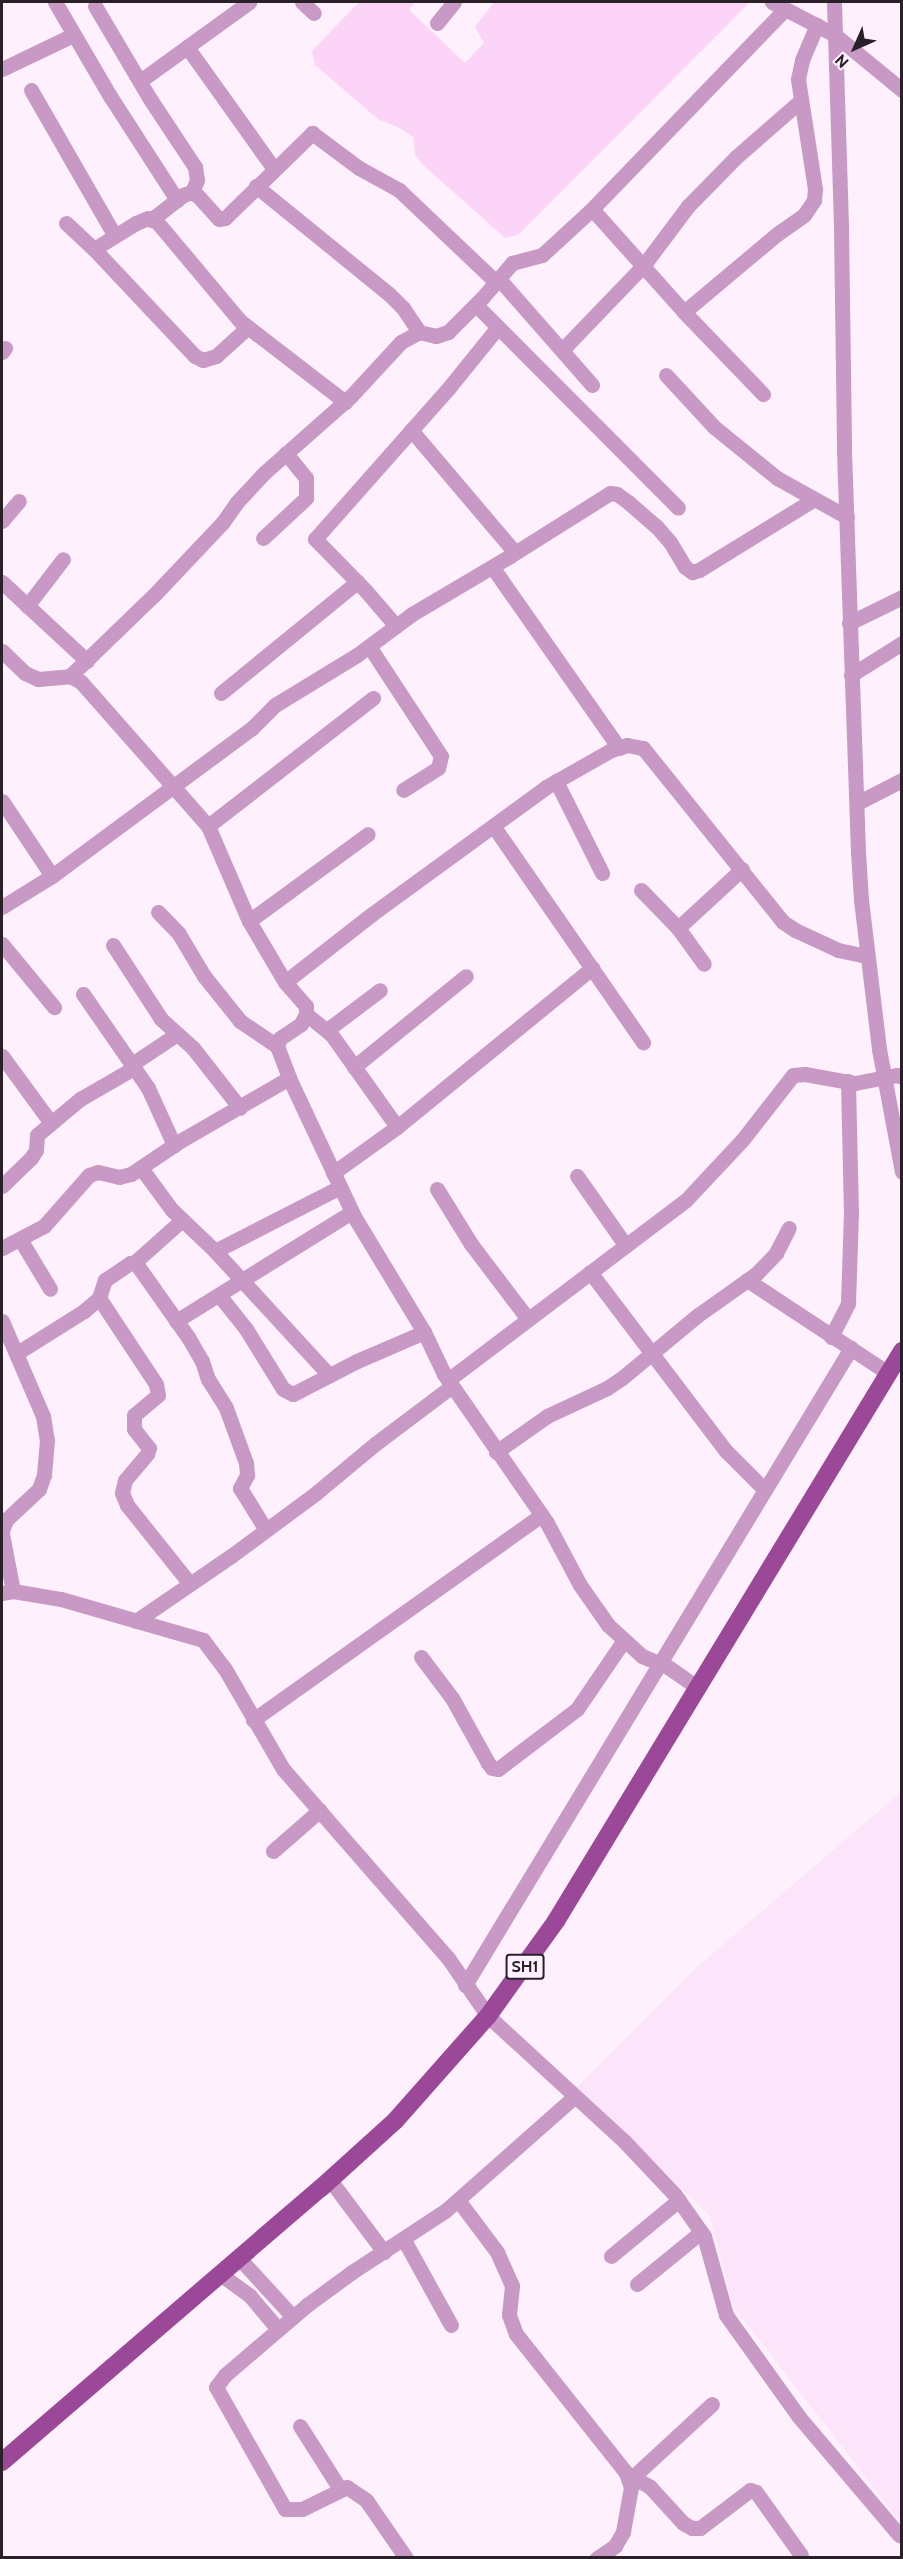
<!DOCTYPE html>
<style>
body{margin:0}
#map{position:relative;width:903px;height:2559px;overflow:hidden;background:#fef0fc;font-family:Cabin,sans-serif}
div>[style]{position:absolute}
[style*='--x']{left:calc(var(--x)*1px);top:calc(var(--y)*1px);width:calc(var(--w)*1px);rotate:calc(var(--a)*1deg)}
.built>*{inset:0;background:#fce5fa}
.green>*{inset:0;background:#fbd4f8}
.minor>*{height:15px;margin:-7.5px;padding:0 7.5px;transform-origin:7.5px;border-radius:7.5px;background:#c799c4}
.major>*{height:18px;margin:-9px;padding:0 9px;transform-origin:9px;border-radius:9px;background:#9b4898}
span{translate:-50% -50%;white-space:nowrap;text-align:center;line-height:1.15;-webkit-text-stroke:6px #fef0fc;paint-order:stroke}
.shield-label span{padding:2px 4px;background:#fef0fc;border:2px solid;border-radius:4px;-webkit-text-stroke-width:0}
.shield-label{font-size:16px;color:#292028;font-weight:700}
.frame{position:absolute;inset:0;border:3px solid #292028;pointer-events:none}
.north{position:absolute;left:825px;top:18px;width:60px;height:60px;-webkit-text-stroke:4px #fef0fc;paint-order:stroke;rotate:225deg;font-size:16px;font-weight:700;line-height:24px;text-align:center;color:#292028}
.north::after{content:'';display:block;margin:auto;width:21px;height:27px;background:#292028;clip-path:polygon(50% 0,100% 100%,50% 72%,0 100%)}
</style>
<div id="map">
<div class="built">
<div style="clip-path:polygon(901px 1792px,901px 2523px,733px 2306px,710px 2216px,577px 2087px,697px 1967px)"></div>
</div>
<div class="green">
<div style="clip-path:polygon(359px 2px,415px 2px,409px 10px,465px 63px,484px 43px,475px 27px,494px 2px,750px 2px,518px 235px,505px 238px,422px 164px,415px 154px,413px 137px,398px 127px,379px 120px,315px 65px,312px 51px)"></div>
</div>
<div class="minor">
<div style="--x:55;--y:2;--w:109;--a:59.7"></div>
<div style="--x:110;--y:96;--w:124;--a:57.2"></div>
<div style="--x:302;--y:2;--w:16;--a:43"></div>
<div style="--x:772;--y:2;--w:71;--a:27.6"></div>
<div style="--x:835;--y:35;--w:87;--a:39.4"></div>
<div style="--x:834;--y:2;--w:226;--a:88.2"></div>
<div style="--x:841;--y:228;--w:223;--a:89.2"></div>
<div style="--x:844;--y:451;--w:401;--a:88"></div>
<div style="--x:858;--y:852;--w:48;--a:86.4"></div>
<div style="--x:861;--y:900;--w:150;--a:83.1"></div>
<div style="--x:879;--y:1049;--w:125;--a:79.4"></div>
<div style="--x:95;--y:6;--w:108;--a:59.4"></div>
<div style="--x:150;--y:99;--w:82;--a:56.5"></div>
<div style="--x:195;--y:167;--w:13;--a:81"></div>
<div style="--x:197;--y:180;--w:13;--a:113"></div>
<div style="--x:437;--y:23;--w:27;--a:-51"></div>
<div style="--x:187;--y:47;--w:150;--a:54.5"></div>
<div style="--x:2;--y:69;--w:79;--a:-25.6"></div>
<div style="--x:140;--y:81;--w:135;--a:-35.9"></div>
<div style="--x:31;--y:90;--w:168;--a:60.1"></div>
<div style="--x:256;--y:186;--w:171;--a:39.1"></div>
<div style="--x:389;--y:294;--w:20;--a:45"></div>
<div style="--x:403;--y:308;--w:29;--a:56"></div>
<div style="--x:592;--y:209;--w:138;--a:48.2"></div>
<div style="--x:684;--y:312;--w:114;--a:46.1"></div>
<div style="--x:151;--y:220;--w:41;--a:-38"></div>
<div style="--x:183;--y:195;--w:9;--a:-18"></div>
<div style="--x:192;--y:192;--w:7;--a:34"></div>
<div style="--x:198;--y:196;--w:31;--a:48"></div>
<div style="--x:219;--y:219;--w:6;--a:-9"></div>
<div style="--x:225;--y:218;--w:122;--a:-44.3"></div>
<div style="--x:312;--y:133;--w:59;--a:36.7"></div>
<div style="--x:359;--y:168;--w:46;--a:28.8"></div>
<div style="--x:399;--y:190;--w:134;--a:43.5"></div>
<div style="--x:66;--y:223;--w:38;--a:43"></div>
<div style="--x:94;--y:249;--w:147;--a:46.7"></div>
<div style="--x:195;--y:356;--w:9;--a:27"></div>
<div style="--x:203;--y:360;--w:14;--a:-17"></div>
<div style="--x:216;--y:356;--w:43;--a:-42.2"></div>
<div style="--x:94;--y:249;--w:49;--a:-31.8"></div>
<div style="--x:136;--y:223;--w:13;--a:-23"></div>
<div style="--x:148;--y:218;--w:10;--a:24"></div>
<div style="--x:157;--y:222;--w:129;--a:50"></div>
<div style="--x:240;--y:321;--w:133;--a:37.6"></div>
<div style="--x:499;--y:279;--w:141;--a:48.7"></div>
<div style="--x:476;--y:305;--w:286;--a:45.1"></div>
<div style="--x:684;--y:312;--w:121;--a:-40"></div>
<div style="--x:777;--y:234;--w:33;--a:-35"></div>
<div style="--x:804;--y:215;--w:18;--a:-56"></div>
<div style="--x:814;--y:200;--w:11;--a:-85"></div>
<div style="--x:815;--y:189;--w:111;--a:-98.8"></div>
<div style="--x:798;--y:79;--w:19;--a:-78"></div>
<div style="--x:802;--y:60;--w:38;--a:-67"></div>
<div style="--x:563;--y:349;--w:115;--a:-46.1"></div>
<div style="--x:643;--y:266;--w:75;--a:-53.1"></div>
<div style="--x:688;--y:206;--w:67;--a:-45.6"></div>
<div style="--x:735;--y:158;--w:86;--a:-41.2"></div>
<div style="--x:2;--y:352;--w:5;--a:-53"></div>
<div style="--x:666;--y:375;--w:71;--a:47.3"></div>
<div style="--x:714;--y:427;--w:81;--a:39"></div>
<div style="--x:777;--y:478;--w:80;--a:29.1"></div>
<div style="--x:2;--y:521;--w:26;--a:-50"></div>
<div style="--x:263;--y:538;--w:59;--a:-42.9"></div>
<div style="--x:306;--y:498;--w:20;--a:-90"></div>
<div style="--x:306;--y:478;--w:32;--a:-129"></div>
<div style="--x:510;--y:556;--w:118;--a:-32.2"></div>
<div style="--x:610;--y:493;--w:7;--a:8"></div>
<div style="--x:617;--y:494;--w:14;--a:36"></div>
<div style="--x:628;--y:502;--w:37;--a:41"></div>
<div style="--x:656;--y:526;--w:21;--a:49"></div>
<div style="--x:670;--y:542;--w:29;--a:59"></div>
<div style="--x:685;--y:567;--w:9;--a:36"></div>
<div style="--x:692;--y:572;--w:7;--a:-16"></div>
<div style="--x:699;--y:570;--w:134;--a:-31.6"></div>
<div style="--x:493;--y:568;--w:220;--a:55"></div>
<div style="--x:2;--y:582;--w:116;--a:42.9"></div>
<div style="--x:27;--y:606;--w:59;--a:-52.5"></div>
<div style="--x:849;--y:623;--w:59;--a:-26.1"></div>
<div style="--x:396;--y:626;--w:46;--a:-130.6"></div>
<div style="--x:366;--y:591;--w:73;--a:-134.4"></div>
<div style="--x:315;--y:539;--w:199;--a:-48.5"></div>
<div style="--x:447;--y:390;--w:81;--a:-51"></div>
<div style="--x:369;--y:646;--w:131;--a:56.8"></div>
<div style="--x:441;--y:756;--w:12;--a:104"></div>
<div style="--x:438;--y:768;--w:41;--a:147.8"></div>
<div style="--x:2;--y:651;--w:32;--a:44"></div>
<div style="--x:25;--y:673;--w:14;--a:25"></div>
<div style="--x:38;--y:679;--w:32;--a:-5"></div>
<div style="--x:70;--y:676;--w:13;--a:29"></div>
<div style="--x:81;--y:682;--w:192;--a:48.6"></div>
<div style="--x:208;--y:826;--w:103;--a:66.7"></div>
<div style="--x:249;--y:921;--w:71;--a:59.5"></div>
<div style="--x:285;--y:982;--w:32;--a:49"></div>
<div style="--x:306;--y:1006;--w:8;--a:90"></div>
<div style="--x:306;--y:1014;--w:11;--a:117"></div>
<div style="--x:301;--y:1024;--w:25;--a:146"></div>
<div style="--x:280;--y:1038;--w:9;--a:111"></div>
<div style="--x:277;--y:1046;--w:34;--a:69"></div>
<div style="--x:289;--y:1078;--w:155;--a:64.8"></div>
<div style="--x:355;--y:1218;--w:133;--a:58.8"></div>
<div style="--x:424;--y:1332;--w:47;--a:64.5"></div>
<div style="--x:444;--y:1374;--w:181;--a:55.3"></div>
<div style="--x:547;--y:1523;--w:70;--a:62"></div>
<div style="--x:580;--y:1585;--w:49;--a:55"></div>
<div style="--x:608;--y:1625;--w:46;--a:42.4"></div>
<div style="--x:642;--y:1656;--w:28;--a:23"></div>
<div style="--x:668;--y:1667;--w:37;--a:35"></div>
<div style="--x:851;--y:675;--w:60;--a:-32.1"></div>
<div style="--x:70;--y:676;--w:117;--a:-44"></div>
<div style="--x:154;--y:595;--w:100;--a:-46.6"></div>
<div style="--x:223;--y:522;--w:24;--a:-55"></div>
<div style="--x:237;--y:502;--w:40;--a:-47"></div>
<div style="--x:264;--y:473;--w:116;--a:-41.5"></div>
<div style="--x:351;--y:396;--w:74;--a:-47.2"></div>
<div style="--x:401;--y:342;--w:21;--a:-29"></div>
<div style="--x:419;--y:332;--w:17;--a:13"></div>
<div style="--x:436;--y:336;--w:13;--a:-18"></div>
<div style="--x:448;--y:332;--w:49;--a:-45"></div>
<div style="--x:483;--y:297;--w:45;--a:-49.5"></div>
<div style="--x:512;--y:263;--w:31;--a:-15"></div>
<div style="--x:542;--y:255;--w:68;--a:-42.6"></div>
<div style="--x:592;--y:209;--w:278;--a:-46"></div>
<div style="--x:221;--y:693;--w:176;--a:-39.2"></div>
<div style="--x:556;--y:781;--w:103;--a:63.4"></div>
<div style="--x:2;--y:801;--w:90;--a:56.3"></div>
<div style="--x:857;--y:803;--w:51;--a:-27.1"></div>
<div style="--x:208;--y:826;--w:209;--a:-37.8"></div>
<div style="--x:494;--y:827;--w:262;--a:55.3"></div>
<div style="--x:641;--y:890;--w:53;--a:45.8"></div>
<div style="--x:678;--y:928;--w:44;--a:54.2"></div>
<div style="--x:2;--y:907;--w:59;--a:-31.8"></div>
<div style="--x:52;--y:876;--w:249;--a:-36.5"></div>
<div style="--x:252;--y:728;--w:33;--a:-45"></div>
<div style="--x:275;--y:705;--w:96;--a:-31.4"></div>
<div style="--x:357;--y:655;--w:69;--a:-36.7"></div>
<div style="--x:412;--y:614;--w:114;--a:-30.6"></div>
<div style="--x:510;--y:556;--w:7;--a:-74"></div>
<div style="--x:512;--y:549;--w:156;--a:-130.3"></div>
<div style="--x:158;--y:912;--w:30;--a:46"></div>
<div style="--x:179;--y:934;--w:49;--a:59.2"></div>
<div style="--x:204;--y:976;--w:58;--a:51.3"></div>
<div style="--x:240;--y:1021;--w:45;--a:34"></div>
<div style="--x:249;--y:921;--w:147;--a:-36.2"></div>
<div style="--x:678;--y:928;--w:87;--a:-42.7"></div>
<div style="--x:2;--y:944;--w:82;--a:50.5"></div>
<div style="--x:113;--y:945;--w:88;--a:57"></div>
<div style="--x:161;--y:1019;--w:43;--a:42.2"></div>
<div style="--x:193;--y:1048;--w:76;--a:51.9"></div>
<div style="--x:285;--y:982;--w:110;--a:-38"></div>
<div style="--x:372;--y:914;--w:215;--a:-36.1"></div>
<div style="--x:546;--y:787;--w:75;--a:-29.6"></div>
<div style="--x:611;--y:750;--w:17;--a:-17"></div>
<div style="--x:627;--y:745;--w:16;--a:11"></div>
<div style="--x:643;--y:748;--w:223;--a:51.2"></div>
<div style="--x:783;--y:922;--w:14;--a:34"></div>
<div style="--x:795;--y:930;--w:47;--a:24.9"></div>
<div style="--x:838;--y:950;--w:30;--a:12"></div>
<div style="--x:83;--y:994;--w:114;--a:55.3"></div>
<div style="--x:148;--y:1088;--w:63;--a:65.5"></div>
<div style="--x:306;--y:1014;--w:32;--a:39"></div>
<div style="--x:331;--y:1034;--w:114;--a:54.6"></div>
<div style="--x:327;--y:1030;--w:66;--a:-37"></div>
<div style="--x:2;--y:1056;--w:83;--a:53.8"></div>
<div style="--x:132;--y:1064;--w:54;--a:-33.7"></div>
<div style="--x:354;--y:1067;--w:144;--a:-39.1"></div>
<div style="--x:141;--y:1168;--w:52;--a:53.6"></div>
<div style="--x:172;--y:1210;--w:59;--a:43.6"></div>
<div style="--x:333;--y:1173;--w:79;--a:-35.7"></div>
<div style="--x:397;--y:1127;--w:252;--a:-39.2"></div>
<div style="--x:577;--y:1176;--w:85;--a:55"></div>
<div style="--x:2;--y:1186;--w:40;--a:-44"></div>
<div style="--x:31;--y:1158;--w:9;--a:-58"></div>
<div style="--x:36;--y:1150;--w:15;--a:-86"></div>
<div style="--x:37;--y:1135;--w:56;--a:-39.9"></div>
<div style="--x:80;--y:1099;--w:62;--a:-29.9"></div>
<div style="--x:437;--y:1189;--w:65;--a:58.3"></div>
<div style="--x:471;--y:1244;--w:94;--a:52.8"></div>
<div style="--x:20;--y:1239;--w:58;--a:59"></div>
<div style="--x:2;--y:1248;--w:47;--a:-27.6"></div>
<div style="--x:44;--y:1226;--w:68;--a:-48.6"></div>
<div style="--x:89;--y:1175;--w:9;--a:-18"></div>
<div style="--x:98;--y:1172;--w:22;--a:13"></div>
<div style="--x:119;--y:1177;--w:12;--a:-14"></div>
<div style="--x:131;--y:1174;--w:59;--a:-34"></div>
<div style="--x:180;--y:1141;--w:126;--a:-30"></div>
<div style="--x:135;--y:1262;--w:63;--a:-41.8"></div>
<div style="--x:590;--y:1272;--w:225;--a:52.8"></div>
<div style="--x:726;--y:1451;--w:54;--a:45"></div>
<div style="--x:747;--y:1280;--w:169;--a:33.4"></div>
<div style="--x:219;--y:1295;--w:43;--a:51.5"></div>
<div style="--x:246;--y:1329;--w:70;--a:58.3"></div>
<div style="--x:283;--y:1389;--w:11;--a:27"></div>
<div style="--x:293;--y:1394;--w:72;--a:-27.3"></div>
<div style="--x:357;--y:1361;--w:73;--a:-23.4"></div>
<div style="--x:99;--y:1298;--w:103;--a:56.5"></div>
<div style="--x:156;--y:1384;--w:11;--a:80"></div>
<div style="--x:158;--y:1395;--w:31;--a:140"></div>
<div style="--x:134;--y:1415;--w:14;--a:90"></div>
<div style="--x:134;--y:1429;--w:24;--a:52"></div>
<div style="--x:149;--y:1448;--w:6;--a:108"></div>
<div style="--x:147;--y:1454;--w:34;--a:130"></div>
<div style="--x:125;--y:1480;--w:13;--a:103"></div>
<div style="--x:122;--y:1493;--w:13;--a:67"></div>
<div style="--x:127;--y:1505;--w:101;--a:51.4"></div>
<div style="--x:2;--y:1321;--w:103;--a:66.7"></div>
<div style="--x:43;--y:1416;--w:24;--a:81"></div>
<div style="--x:47;--y:1440;--w:35;--a:95"></div>
<div style="--x:44;--y:1475;--w:15;--a:110"></div>
<div style="--x:39;--y:1489;--w:45;--a:136.8"></div>
<div style="--x:6;--y:1520;--w:12;--a:110"></div>
<div style="--x:176;--y:1321;--w:207;--a:-31.8"></div>
<div style="--x:831;--y:1337;--w:38;--a:-63"></div>
<div style="--x:848;--y:1303;--w:89;--a:-88.1"></div>
<div style="--x:851;--y:1214;--w:133;--a:-91.3"></div>
<div style="--x:17;--y:1353;--w:79;--a:-32.1"></div>
<div style="--x:84;--y:1311;--w:20;--a:-41"></div>
<div style="--x:99;--y:1298;--w:19;--a:-72"></div>
<div style="--x:105;--y:1280;--w:30;--a:-34"></div>
<div style="--x:130;--y:1263;--w:5;--a:-11"></div>
<div style="--x:135;--y:1262;--w:92;--a:54.8"></div>
<div style="--x:188;--y:1337;--w:28;--a:60"></div>
<div style="--x:202;--y:1361;--w:19;--a:72"></div>
<div style="--x:208;--y:1379;--w:34;--a:58"></div>
<div style="--x:226;--y:1408;--w:59;--a:70"></div>
<div style="--x:246;--y:1463;--w:12;--a:85"></div>
<div style="--x:247;--y:1475;--w:15;--a:118"></div>
<div style="--x:240;--y:1488;--w:49;--a:58.2"></div>
<div style="--x:329;--y:1375;--w:168;--a:-132.6"></div>
<div style="--x:215;--y:1251;--w:140;--a:-27.1"></div>
<div style="--x:448;--y:1380;--w:298;--a:-37.1"></div>
<div style="--x:686;--y:1200;--w:83;--a:-46.9"></div>
<div style="--x:743;--y:1139;--w:81;--a:-52"></div>
<div style="--x:793;--y:1075;--w:12;--a:-5"></div>
<div style="--x:805;--y:1074;--w:51;--a:10.2"></div>
<div style="--x:855;--y:1083;--w:43;--a:-10.8"></div>
<div style="--x:897;--y:1075;--w:5;--a:22"></div>
<div style="--x:496;--y:1452;--w:62;--a:-35.2"></div>
<div style="--x:547;--y:1416;--w:66;--a:-25"></div>
<div style="--x:607;--y:1388;--w:18;--a:-34"></div>
<div style="--x:622;--y:1378;--w:99;--a:-39.7"></div>
<div style="--x:698;--y:1315;--w:71;--a:-35.3"></div>
<div style="--x:756;--y:1274;--w:29;--a:-46"></div>
<div style="--x:776;--y:1253;--w:28;--a:-63"></div>
<div style="--x:2;--y:1534;--w:58;--a:79.1"></div>
<div style="--x:2;--y:1593;--w:11;--a:-10"></div>
<div style="--x:13;--y:1591;--w:49;--a:9.5"></div>
<div style="--x:61;--y:1599;--w:148;--a:16.1"></div>
<div style="--x:203;--y:1640;--w:36;--a:53"></div>
<div style="--x:225;--y:1669;--w:116;--a:59.9"></div>
<div style="--x:283;--y:1769;--w:251;--a:48.9"></div>
<div style="--x:448;--y:1958;--w:70;--a:55.4"></div>
<div style="--x:488;--y:2016;--w:185;--a:42.6"></div>
<div style="--x:624;--y:2141;--w:74;--a:46.6"></div>
<div style="--x:675;--y:2195;--w:50;--a:54.7"></div>
<div style="--x:704;--y:2236;--w:82;--a:74.4"></div>
<div style="--x:726;--y:2315;--w:125;--a:54.4"></div>
<div style="--x:799;--y:2417;--w:155;--a:49.7"></div>
<div style="--x:136;--y:1621;--w:115;--a:-34.4"></div>
<div style="--x:231;--y:1556;--w:106;--a:-36.5"></div>
<div style="--x:316;--y:1493;--w:77;--a:-39.7"></div>
<div style="--x:375;--y:1444;--w:96;--a:-37"></div>
<div style="--x:421;--y:1657;--w:51;--a:52.9"></div>
<div style="--x:452;--y:1698;--w:74;--a:61"></div>
<div style="--x:488;--y:1763;--w:6;--a:51"></div>
<div style="--x:492;--y:1768;--w:6;--a:9"></div>
<div style="--x:498;--y:1769;--w:99;--a:-37.2"></div>
<div style="--x:577;--y:1709;--w:83;--a:-55.7"></div>
<div style="--x:253;--y:1720;--w:354;--a:-35.4"></div>
<div style="--x:273;--y:1851;--w:62;--a:-41.1"></div>
<div style="--x:465;--y:1985;--w:745;--a:-58.79"></div>
<div style="--x:330;--y:2180;--w:90;--a:53.1"></div>
<div style="--x:458;--y:2200;--w:65;--a:53.1"></div>
<div style="--x:497;--y:2252;--w:37;--a:66"></div>
<div style="--x:512;--y:2286;--w:29;--a:96"></div>
<div style="--x:509;--y:2315;--w:20;--a:70"></div>
<div style="--x:516;--y:2334;--w:177;--a:51.6"></div>
<div style="--x:626;--y:2473;--w:15;--a:70"></div>
<div style="--x:631;--y:2487;--w:46;--a:100.1"></div>
<div style="--x:623;--y:2532;--w:16;--a:120"></div>
<div style="--x:615;--y:2546;--w:22;--a:146"></div>
<div style="--x:404;--y:2240;--w:97;--a:61.1"></div>
<div style="--x:611;--y:2256;--w:88;--a:-39.5"></div>
<div style="--x:239;--y:2258;--w:80;--a:47.5"></div>
<div style="--x:220;--y:2274;--w:37;--a:36"></div>
<div style="--x:250;--y:2296;--w:43;--a:49.7"></div>
<div style="--x:637;--y:2284;--w:82;--a:-39.1"></div>
<div style="--x:300;--y:2426;--w:75;--a:57.6"></div>
<div style="--x:626;--y:2473;--w:28;--a:30"></div>
<div style="--x:650;--y:2487;--w:49;--a:47.5"></div>
<div style="--x:683;--y:2523;--w:10;--a:29"></div>
<div style="--x:692;--y:2528;--w:8;--a:0"></div>
<div style="--x:700;--y:2528;--w:63;--a:-37.2"></div>
<div style="--x:750;--y:2490;--w:6;--a:18"></div>
<div style="--x:756;--y:2492;--w:77;--a:54.5"></div>
<div style="--x:634;--y:2476;--w:106;--a:-42.7"></div>
<div style="--x:406;--y:2558;--w:70;--a:-124.6"></div>
<div style="--x:366;--y:2500;--w:23;--a:-146"></div>
<div style="--x:347;--y:2487;--w:50;--a:153.9"></div>
<div style="--x:302;--y:2509;--w:17;--a:180"></div>
<div style="--x:285;--y:2509;--w:140;--a:-119.5"></div>
<div style="--x:216;--y:2387;--w:15;--a:-53"></div>
<div style="--x:225;--y:2375;--w:108;--a:-40.5"></div>
<div style="--x:307;--y:2305;--w:56;--a:-36.3"></div>
<div style="--x:352;--y:2272;--w:111;--a:-33.3"></div>
<div style="--x:445;--y:2211;--w:172;--a:-41.5"></div>
</div>
<div class="major">
<div style="--x:2;--y:2462;--w:421;--a:-40.7"></div>
<div style="--x:321;--y:2188;--w:100;--a:-42.2"></div>
<div style="--x:395;--y:2121;--w:140;--a:-48.5"></div>
<div style="--x:488;--y:2016;--w:117;--a:-54.4"></div>
<div style="--x:556;--y:1921;--w:667;--a:-58.74"></div>
</div>
<div class="shield-label">
<span style="left:525px;top:1967px">SH1</span>
</div>
<div class="frame"></div>
<div class="north">N</div>
</div>
